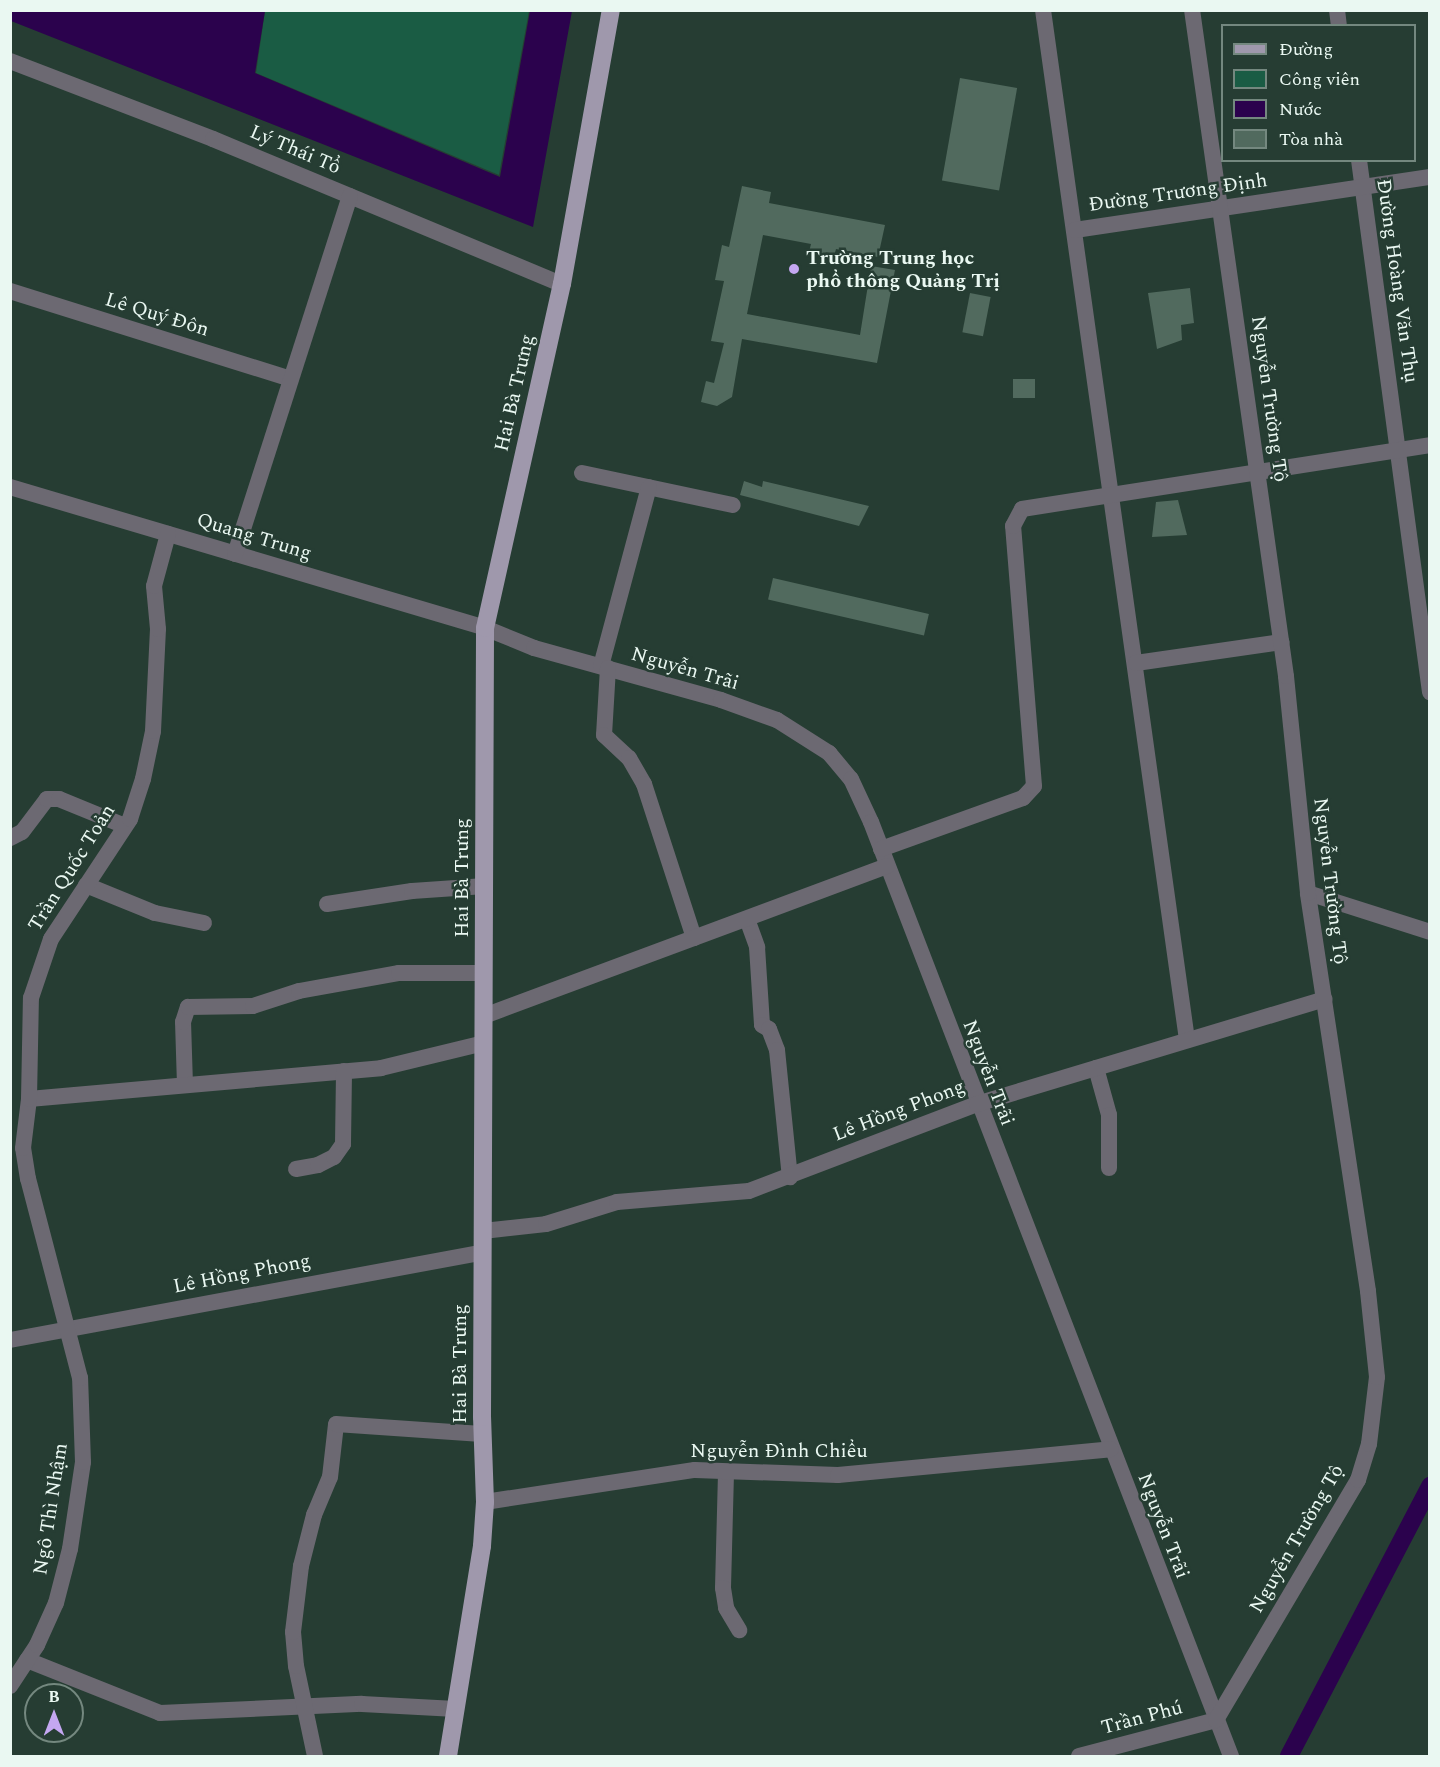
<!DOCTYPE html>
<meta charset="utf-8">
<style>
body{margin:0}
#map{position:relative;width:1440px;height:1767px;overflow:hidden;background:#263d33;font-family:Spectral,serif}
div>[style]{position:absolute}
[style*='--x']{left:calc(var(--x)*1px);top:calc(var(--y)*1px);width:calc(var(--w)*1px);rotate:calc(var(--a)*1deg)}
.green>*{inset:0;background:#1a5c44}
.water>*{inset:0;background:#2b024d}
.canal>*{height:18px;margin:-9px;padding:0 9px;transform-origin:9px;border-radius:9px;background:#2b024d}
.building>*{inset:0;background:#516a5e;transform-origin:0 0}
.minor>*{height:16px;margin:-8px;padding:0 8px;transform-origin:8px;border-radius:8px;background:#6c6972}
.major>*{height:18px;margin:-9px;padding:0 9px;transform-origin:9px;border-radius:9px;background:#9f98ac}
.dots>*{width:16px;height:16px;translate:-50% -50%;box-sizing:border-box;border:3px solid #263d33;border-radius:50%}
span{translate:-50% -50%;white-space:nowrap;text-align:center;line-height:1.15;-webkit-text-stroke:5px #263d33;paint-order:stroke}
.street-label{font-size:20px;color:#eaf8f2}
.poi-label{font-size:20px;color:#eaf8f2;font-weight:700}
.left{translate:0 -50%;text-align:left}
.frame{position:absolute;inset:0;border:12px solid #eaf8f2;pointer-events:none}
.legend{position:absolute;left:1221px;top:24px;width:195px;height:138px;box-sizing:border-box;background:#263d33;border:2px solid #74887f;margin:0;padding:8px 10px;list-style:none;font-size:18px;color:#eaf8f2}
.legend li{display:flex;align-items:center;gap:12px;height:30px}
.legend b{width:30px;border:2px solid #74887f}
.north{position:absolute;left:24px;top:1683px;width:60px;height:60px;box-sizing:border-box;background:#263d33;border:2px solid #74887f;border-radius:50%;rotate:0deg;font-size:16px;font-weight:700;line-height:24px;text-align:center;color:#eaf8f2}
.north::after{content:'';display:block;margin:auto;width:21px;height:27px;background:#c4a7f1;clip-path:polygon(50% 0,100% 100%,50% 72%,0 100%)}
</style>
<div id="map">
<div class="green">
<div style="clip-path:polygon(265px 11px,529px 11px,499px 175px,256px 73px)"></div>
</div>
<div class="water">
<div style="clip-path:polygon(10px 11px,265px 11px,255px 73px,500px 177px,530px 11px,572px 11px,533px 227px,11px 21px)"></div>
</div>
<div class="canal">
<div style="--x:1289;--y:1756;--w:305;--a:-62.4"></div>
</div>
<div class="building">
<div style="left:960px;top:78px;width:58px;height:104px;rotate:10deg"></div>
<div style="clip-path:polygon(742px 186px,771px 192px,769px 203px,885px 225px,878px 257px,836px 249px,834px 256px,809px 252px,811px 244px,763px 235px,747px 314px,860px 335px,871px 266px,895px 270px,877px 363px,742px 339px,732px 397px,717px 406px,701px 402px,706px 381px,714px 383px,724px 343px,711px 341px,724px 281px,715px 280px,722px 245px,729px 247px)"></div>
<div style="clip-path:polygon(1190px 288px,1194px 323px,1181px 325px,1182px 340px,1157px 349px,1148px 293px)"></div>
<div style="left:970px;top:293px;width:21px;height:40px;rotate:11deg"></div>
<div style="left:1013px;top:379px;width:22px;height:19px"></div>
<div style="clip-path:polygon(744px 481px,762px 487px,763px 481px,869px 506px,859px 526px,740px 495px)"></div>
<div style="clip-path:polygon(1178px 500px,1187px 535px,1152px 537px,1156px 502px)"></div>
<div style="left:773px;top:578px;width:160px;height:22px;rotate:13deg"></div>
</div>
<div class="minor">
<div style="--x:1043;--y:10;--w:1040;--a:82.04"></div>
<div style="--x:1337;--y:10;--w:16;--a:83"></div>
<div style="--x:10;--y:61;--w:217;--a:21"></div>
<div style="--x:213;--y:139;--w:378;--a:22.6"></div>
<div style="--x:1359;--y:160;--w:537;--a:82.4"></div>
<div style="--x:1075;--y:230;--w:359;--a:-8.5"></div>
<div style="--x:10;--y:291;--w:294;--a:17.4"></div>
<div style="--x:582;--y:473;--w:154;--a:12"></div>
<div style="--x:10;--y:487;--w:495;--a:16.5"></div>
<div style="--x:485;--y:628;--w:53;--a:22.2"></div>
<div style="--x:534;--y:648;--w:194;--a:15.5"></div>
<div style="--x:721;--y:700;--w:59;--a:19.7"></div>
<div style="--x:777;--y:720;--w:62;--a:32.4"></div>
<div style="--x:829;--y:753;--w:34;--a:50"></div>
<div style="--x:851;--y:779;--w:47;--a:65.1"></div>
<div style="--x:871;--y:822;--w:1001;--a:68.92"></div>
<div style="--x:235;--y:554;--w:376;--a:-72.2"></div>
<div style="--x:1136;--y:663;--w:147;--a:-8.2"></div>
<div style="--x:601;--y:666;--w:185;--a:-75"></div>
<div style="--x:608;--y:668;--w:67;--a:93.4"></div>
<div style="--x:604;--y:735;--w:34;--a:43"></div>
<div style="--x:629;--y:758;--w:30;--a:60"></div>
<div style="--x:644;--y:784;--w:162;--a:72"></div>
<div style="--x:10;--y:838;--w:13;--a:-27"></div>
<div style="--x:22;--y:832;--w:41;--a:-52.9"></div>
<div style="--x:47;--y:799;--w:12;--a:0"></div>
<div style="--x:59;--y:799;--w:71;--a:22.2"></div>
<div style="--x:881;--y:849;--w:151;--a:-19.8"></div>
<div style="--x:1023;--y:798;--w:16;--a:-47"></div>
<div style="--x:1034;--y:786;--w:261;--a:-94.6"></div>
<div style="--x:1013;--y:526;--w:19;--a:-62"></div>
<div style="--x:1022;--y:509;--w:413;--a:-8.9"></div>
<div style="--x:86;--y:885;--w:74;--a:22.1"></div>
<div style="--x:155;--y:913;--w:50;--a:11.5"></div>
<div style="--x:1308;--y:893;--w:128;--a:17.7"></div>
<div style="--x:327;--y:904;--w:86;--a:-8.7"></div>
<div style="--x:412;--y:891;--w:73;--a:-3.9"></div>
<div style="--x:747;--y:919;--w:30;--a:70"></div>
<div style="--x:757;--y:947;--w:78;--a:86.3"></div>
<div style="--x:762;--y:1025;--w:8;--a:30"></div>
<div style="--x:769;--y:1029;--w:22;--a:69"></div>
<div style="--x:777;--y:1050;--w:128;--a:84.2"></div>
<div style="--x:484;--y:1016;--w:430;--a:-20.4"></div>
<div style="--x:1096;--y:1068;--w:49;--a:74.5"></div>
<div style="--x:1109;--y:1115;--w:53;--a:90"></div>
<div style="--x:185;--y:1085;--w:63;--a:-91.8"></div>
<div style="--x:183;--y:1022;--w:16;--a:-72"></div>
<div style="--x:188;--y:1007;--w:65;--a:-0.9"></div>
<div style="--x:253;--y:1006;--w:48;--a:-18.1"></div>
<div style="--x:299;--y:991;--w:102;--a:-10.2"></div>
<div style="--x:399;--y:973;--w:85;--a:0"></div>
<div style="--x:29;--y:1099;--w:353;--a:-5"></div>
<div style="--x:381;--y:1068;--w:106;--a:-13.6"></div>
<div style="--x:296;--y:1169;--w:22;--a:-10"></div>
<div style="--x:318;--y:1165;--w:18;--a:-27"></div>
<div style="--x:334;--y:1157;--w:16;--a:-55"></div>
<div style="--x:343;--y:1144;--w:73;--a:-89.2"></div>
<div style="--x:483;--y:1231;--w:63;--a:-6.3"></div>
<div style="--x:546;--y:1224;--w:74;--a:-17.2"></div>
<div style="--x:617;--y:1202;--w:132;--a:-4.8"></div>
<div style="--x:749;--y:1191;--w:244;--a:-20.9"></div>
<div style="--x:977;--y:1104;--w:363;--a:-16.8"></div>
<div style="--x:10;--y:1340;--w:481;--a:-10.5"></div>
<div style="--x:726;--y:1473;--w:115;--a:91.5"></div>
<div style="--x:723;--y:1588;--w:20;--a:81"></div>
<div style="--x:726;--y:1608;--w:26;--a:59"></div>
<div style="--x:485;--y:1502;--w:212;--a:-8.7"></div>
<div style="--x:695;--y:1470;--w:143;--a:2"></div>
<div style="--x:838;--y:1475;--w:274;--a:-5.4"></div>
<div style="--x:27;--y:1660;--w:143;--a:21.7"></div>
<div style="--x:160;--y:1713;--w:202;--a:-2.6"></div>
<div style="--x:362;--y:1704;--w:94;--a:3"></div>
<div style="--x:10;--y:1686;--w:49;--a:-56.6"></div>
<div style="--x:37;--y:1645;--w:46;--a:-65.7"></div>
<div style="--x:56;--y:1603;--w:56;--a:-75.5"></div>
<div style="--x:70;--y:1549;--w:88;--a:-81.5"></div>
<div style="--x:83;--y:1462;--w:84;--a:-92"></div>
<div style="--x:80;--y:1378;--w:206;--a:-104.6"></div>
<div style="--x:28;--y:1179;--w:31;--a:-99"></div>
<div style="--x:23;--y:1148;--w:49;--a:-83"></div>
<div style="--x:29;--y:1099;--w:101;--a:-88.9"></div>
<div style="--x:31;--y:998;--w:62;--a:-71.3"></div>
<div style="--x:51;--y:939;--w:144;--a:-56.6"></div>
<div style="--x:130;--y:819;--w:42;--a:-72"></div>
<div style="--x:143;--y:779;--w:49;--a:-78.2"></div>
<div style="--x:153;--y:731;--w:102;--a:-87.2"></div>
<div style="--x:158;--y:629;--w:43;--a:-95.3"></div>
<div style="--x:154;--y:586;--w:54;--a:-74.9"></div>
<div style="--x:315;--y:1756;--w:92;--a:-101.9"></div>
<div style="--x:296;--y:1666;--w:34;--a:-95"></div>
<div style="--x:293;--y:1632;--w:66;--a:-83.1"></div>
<div style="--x:301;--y:1566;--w:53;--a:-75.7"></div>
<div style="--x:314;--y:1515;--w:41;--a:-67.2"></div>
<div style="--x:330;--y:1477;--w:53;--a:-83.5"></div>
<div style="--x:336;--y:1424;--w:146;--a:3.9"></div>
<div style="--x:1079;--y:1756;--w:142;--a:-14.7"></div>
<div style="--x:1216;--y:1720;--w:279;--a:-59.4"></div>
<div style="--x:1358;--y:1480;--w:38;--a:-73"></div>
<div style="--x:1369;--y:1444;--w:67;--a:-83.2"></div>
<div style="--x:1377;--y:1377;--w:86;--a:-96"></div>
<div style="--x:1368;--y:1291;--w:402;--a:-98.6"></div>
<div style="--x:1308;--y:893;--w:218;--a:-95.8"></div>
<div style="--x:1286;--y:676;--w:673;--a:-98.03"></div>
</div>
<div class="major">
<div style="--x:448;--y:1756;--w:213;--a:-80.8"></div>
<div style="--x:482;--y:1546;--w:44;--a:-86.1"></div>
<div style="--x:485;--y:1502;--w:85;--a:-92"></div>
<div style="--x:482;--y:1417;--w:789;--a:-89.78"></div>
<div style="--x:485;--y:628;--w:353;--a:-77.4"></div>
<div style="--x:562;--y:284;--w:278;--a:-79.9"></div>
</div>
<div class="dots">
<div style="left:794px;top:269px;background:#c4a7f1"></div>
</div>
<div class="street-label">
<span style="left:295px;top:150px;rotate:23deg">Lý Thái Tổ</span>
<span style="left:1178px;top:193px;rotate:-8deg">Đường Trương Định</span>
<span style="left:1397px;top:281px;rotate:82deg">Đường Hoàng Văn Thụ</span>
<span style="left:157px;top:315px;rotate:17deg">Lê Quý Đôn</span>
<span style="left:515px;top:393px;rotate:-77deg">Hai Bà Trưng</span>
<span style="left:1269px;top:399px;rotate:82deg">Nguyễn Trường Tộ</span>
<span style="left:254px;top:537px;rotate:17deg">Quang Trung</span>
<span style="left:685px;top:669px;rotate:16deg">Nguyễn Trãi</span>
<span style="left:72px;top:868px;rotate:-58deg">Trần Quốc Toản</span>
<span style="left:462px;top:878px;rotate:-90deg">Hai Bà Trưng</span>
<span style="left:1330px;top:881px;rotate:83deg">Nguyễn Trường Tộ</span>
<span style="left:988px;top:1073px;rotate:69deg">Nguyễn Trãi</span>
<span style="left:899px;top:1111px;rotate:-21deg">Lê Hồng Phong</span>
<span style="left:242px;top:1274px;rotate:-11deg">Lê Hồng Phong</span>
<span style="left:460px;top:1364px;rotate:-90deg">Hai Bà Trưng</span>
<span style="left:779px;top:1451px">Nguyễn Đình Chiểu</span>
<span style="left:51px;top:1509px;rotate:-81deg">Ngô Thì Nhậm</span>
<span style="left:1163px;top:1526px;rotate:69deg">Nguyễn Trãi</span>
<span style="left:1297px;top:1539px;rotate:-60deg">Nguyễn Trường Tộ</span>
<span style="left:1142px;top:1718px;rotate:-15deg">Trần Phú</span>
</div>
<div class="poi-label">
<span class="left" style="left:806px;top:270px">Trường Trung học<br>phổ thông Quảng Trị</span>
</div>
<div class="frame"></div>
<ul class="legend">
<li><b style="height:8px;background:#9f98ac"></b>Đường</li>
<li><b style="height:16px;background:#1a5c44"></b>Công viên</li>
<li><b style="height:16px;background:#2b024d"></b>Nước</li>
<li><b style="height:16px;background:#516a5e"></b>Tòa nhà</li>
</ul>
<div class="north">B</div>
</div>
